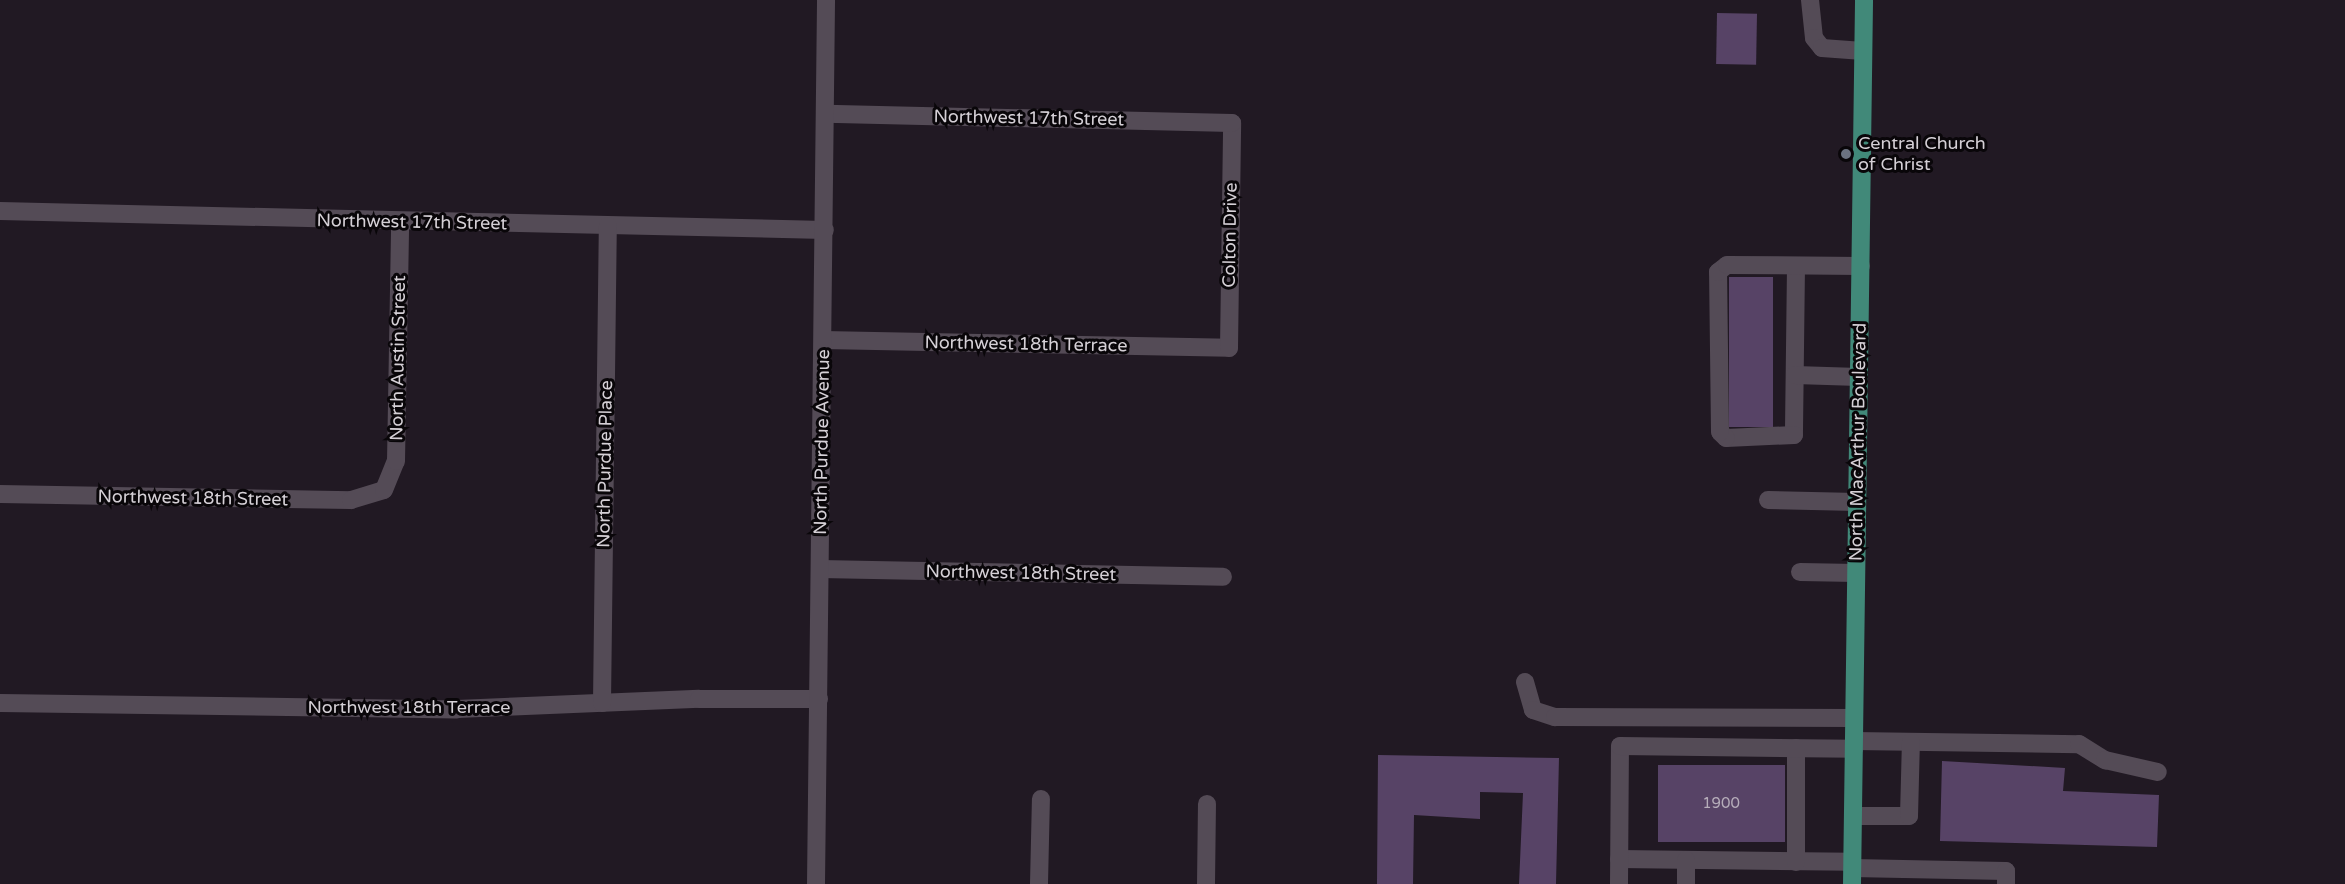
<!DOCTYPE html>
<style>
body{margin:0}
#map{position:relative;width:2345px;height:884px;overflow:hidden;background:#211923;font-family:"Varela Round",sans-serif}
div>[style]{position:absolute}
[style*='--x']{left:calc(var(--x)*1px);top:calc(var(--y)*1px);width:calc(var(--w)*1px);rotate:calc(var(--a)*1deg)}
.building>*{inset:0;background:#574366;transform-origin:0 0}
.minor>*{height:18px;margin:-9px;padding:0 9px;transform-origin:9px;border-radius:9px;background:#544b56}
.major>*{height:18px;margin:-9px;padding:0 9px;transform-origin:9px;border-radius:9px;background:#418979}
.dots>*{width:16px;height:16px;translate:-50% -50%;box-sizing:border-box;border:3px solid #090609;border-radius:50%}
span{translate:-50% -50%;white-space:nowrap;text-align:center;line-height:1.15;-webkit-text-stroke:6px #090609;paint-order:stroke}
.number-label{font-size:15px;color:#b6adba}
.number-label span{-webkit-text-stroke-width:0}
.street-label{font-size:18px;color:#d5d0d6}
.poi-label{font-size:18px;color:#d5d0d6}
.left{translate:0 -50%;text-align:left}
</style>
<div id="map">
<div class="building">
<div style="left:1717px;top:13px;width:40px;height:51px;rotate:1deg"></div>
<div style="left:1729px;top:277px;width:44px;height:150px"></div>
<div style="clip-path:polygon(1378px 755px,1559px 758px,1556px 884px,1519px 884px,1523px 793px,1480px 792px,1480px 819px,1414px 815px,1413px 884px,1377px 884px)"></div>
<div style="clip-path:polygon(1942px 761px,2065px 768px,2063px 791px,2159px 795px,2157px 847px,1940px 841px)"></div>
<div style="left:1658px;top:765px;width:127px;height:77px"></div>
</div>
<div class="minor">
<div style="--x:1810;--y:0;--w:38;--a:84"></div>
<div style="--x:1814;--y:38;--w:13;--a:51"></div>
<div style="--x:1822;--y:48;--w:41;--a:4.2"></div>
<div style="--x:0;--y:211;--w:825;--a:1.32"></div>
<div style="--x:1796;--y:266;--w:169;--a:90.7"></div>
<div style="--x:1794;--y:435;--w:68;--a:177.5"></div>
<div style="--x:1726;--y:438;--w:8;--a:-135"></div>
<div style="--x:1720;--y:432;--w:160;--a:-90.7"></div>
<div style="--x:1718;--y:272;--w:11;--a:-38"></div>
<div style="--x:1727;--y:265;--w:134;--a:0.4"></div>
<div style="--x:823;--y:340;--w:406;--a:1.1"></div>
<div style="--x:1229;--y:348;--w:225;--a:-89.2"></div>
<div style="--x:1232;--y:123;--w:406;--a:-178.7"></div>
<div style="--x:1795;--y:375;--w:64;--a:1.8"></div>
<div style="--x:0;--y:494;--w:351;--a:1"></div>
<div style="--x:351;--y:500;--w:34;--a:-17"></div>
<div style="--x:384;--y:490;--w:31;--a:-68"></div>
<div style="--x:396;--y:461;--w:239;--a:-89"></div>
<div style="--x:1768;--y:500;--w:89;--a:1.3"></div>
<div style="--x:820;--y:569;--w:403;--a:1.1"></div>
<div style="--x:1800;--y:572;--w:56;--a:1"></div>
<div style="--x:1525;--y:682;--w:29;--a:74"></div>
<div style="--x:1533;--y:710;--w:23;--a:18"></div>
<div style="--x:1555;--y:717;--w:299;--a:0.2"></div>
<div style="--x:0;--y:703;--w:457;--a:0.8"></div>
<div style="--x:457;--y:709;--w:242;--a:-2.4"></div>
<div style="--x:699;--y:699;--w:120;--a:0"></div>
<div style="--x:602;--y:703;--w:477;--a:-89.3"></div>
<div style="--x:1854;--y:741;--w:225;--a:0.8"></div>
<div style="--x:2079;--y:744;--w:31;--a:32"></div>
<div style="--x:2105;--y:760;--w:54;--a:12.8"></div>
<div style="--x:1853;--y:816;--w:56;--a:0"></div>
<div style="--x:1909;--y:816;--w:74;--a:-88.5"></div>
<div style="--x:1619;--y:859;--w:233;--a:0.7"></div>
<div style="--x:1686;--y:860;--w:24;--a:90"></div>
<div style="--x:1796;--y:862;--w:114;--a:-90"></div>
<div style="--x:1852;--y:868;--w:154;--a:1.1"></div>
<div style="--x:2006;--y:871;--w:13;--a:90"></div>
<div style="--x:816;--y:884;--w:884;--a:-89.35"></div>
<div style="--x:1039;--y:884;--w:85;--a:-88.7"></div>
<div style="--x:1206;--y:884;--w:80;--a:-89.3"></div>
<div style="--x:1619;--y:884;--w:138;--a:-89.6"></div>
<div style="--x:1620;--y:746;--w:234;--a:0.7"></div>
</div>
<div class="major">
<div style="--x:1852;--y:884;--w:884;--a:-89.22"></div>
</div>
<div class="dots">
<div style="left:1846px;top:154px;background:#6b7280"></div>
</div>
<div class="number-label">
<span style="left:1721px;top:804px">1900</span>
</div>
<div class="street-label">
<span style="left:1029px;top:118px;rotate:1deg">Northwest 17th Street</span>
<span style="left:412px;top:222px;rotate:1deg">Northwest 17th Street</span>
<span style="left:1230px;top:235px;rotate:-89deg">Colton Drive</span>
<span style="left:1026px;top:344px;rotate:1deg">Northwest 18th Terrace</span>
<span style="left:398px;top:358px;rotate:-89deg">North Austin Street</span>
<span style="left:822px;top:442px;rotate:-89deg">North Purdue Avenue</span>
<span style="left:1858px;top:442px;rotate:-89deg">North MacArthur Boulevard</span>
<span style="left:605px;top:464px;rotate:-89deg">North Purdue Place</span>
<span style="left:193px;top:498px;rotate:1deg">Northwest 18th Street</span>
<span style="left:1021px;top:573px;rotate:1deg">Northwest 18th Street</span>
<span style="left:409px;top:707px">Northwest 18th Terrace</span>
</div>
<div class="poi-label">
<span class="left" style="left:1858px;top:154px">Central Church<br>of Christ</span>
</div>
</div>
